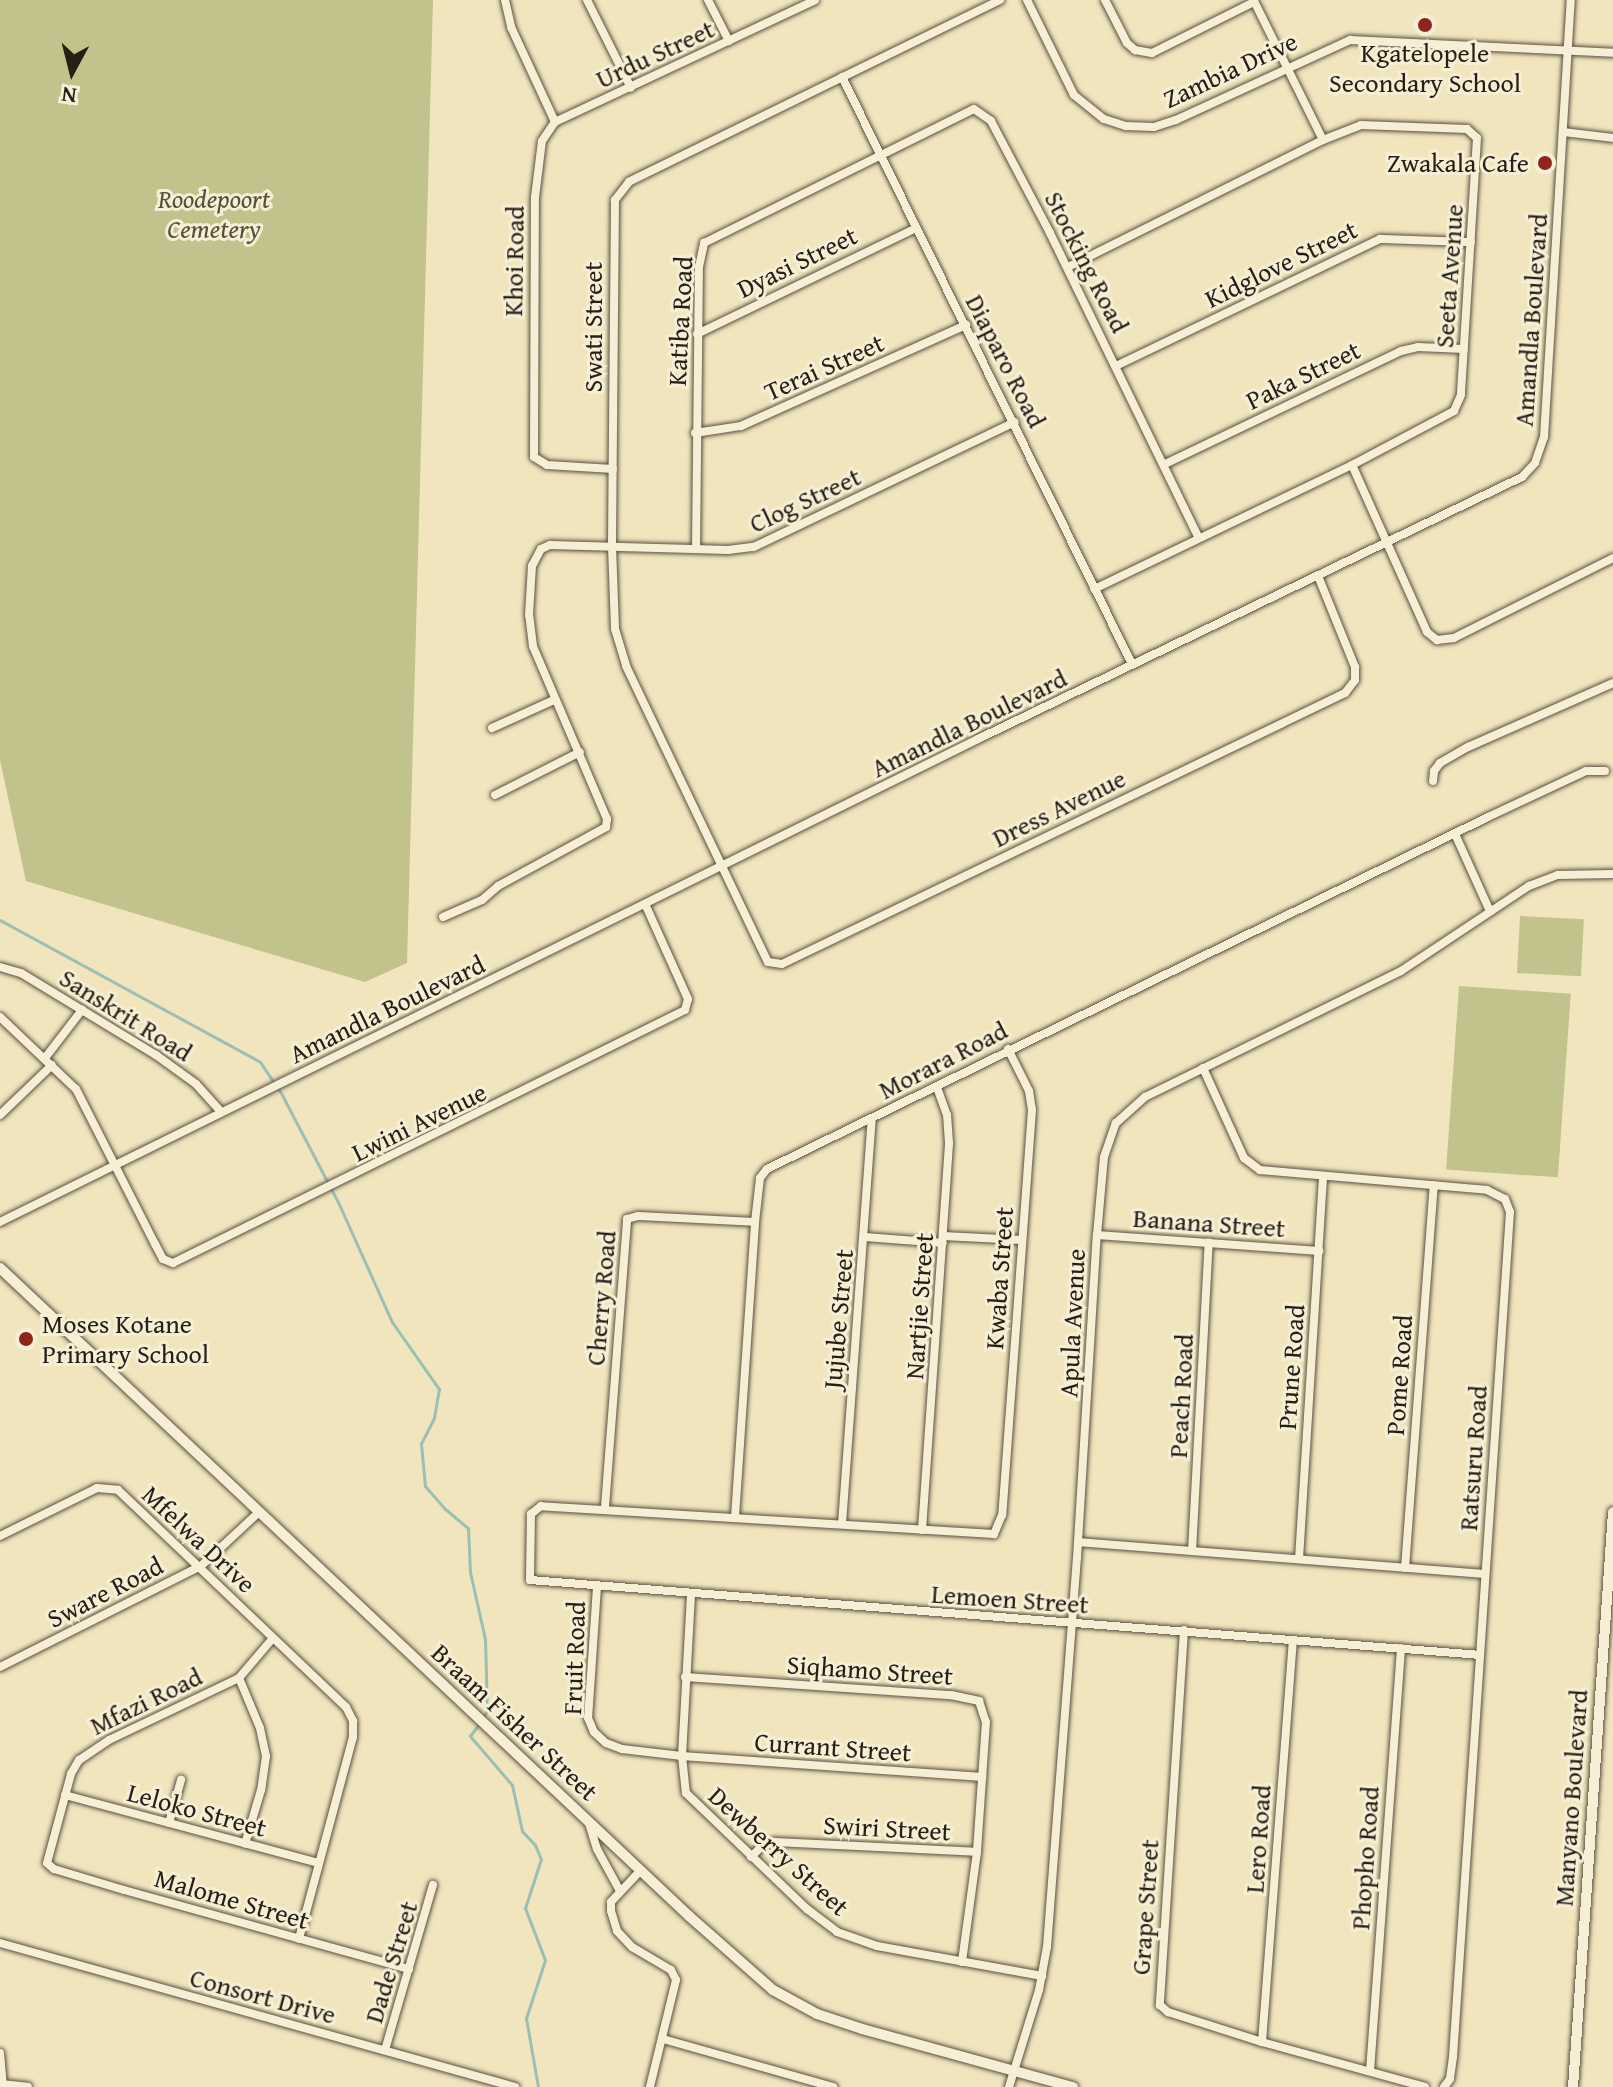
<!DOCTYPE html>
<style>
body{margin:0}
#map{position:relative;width:1613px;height:2087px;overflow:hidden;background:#f1e5be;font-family:"Gentium Book Plus",serif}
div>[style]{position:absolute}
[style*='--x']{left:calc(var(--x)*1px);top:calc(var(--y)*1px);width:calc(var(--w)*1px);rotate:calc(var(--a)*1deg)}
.green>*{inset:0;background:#c1c28c;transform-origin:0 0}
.stream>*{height:3px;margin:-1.5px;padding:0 1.5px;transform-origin:1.5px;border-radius:1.5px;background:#9bbfb3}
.roads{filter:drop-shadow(0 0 2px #5a5040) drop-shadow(0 0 2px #5a5040)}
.minor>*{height:8px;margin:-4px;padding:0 4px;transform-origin:4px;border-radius:4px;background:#f6eed5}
.tertiary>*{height:10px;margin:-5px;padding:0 5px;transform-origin:5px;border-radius:5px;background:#f6eed5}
.dots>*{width:22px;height:22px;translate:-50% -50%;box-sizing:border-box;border:4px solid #f6eed5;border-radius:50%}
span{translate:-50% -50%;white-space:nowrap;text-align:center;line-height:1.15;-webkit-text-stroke:6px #f6eed5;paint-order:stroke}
.poi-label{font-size:26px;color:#271f16}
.right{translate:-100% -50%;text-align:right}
.left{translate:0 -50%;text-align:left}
.street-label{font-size:26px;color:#271f16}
.park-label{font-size:26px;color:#555039;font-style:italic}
.north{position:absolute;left:32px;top:32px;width:80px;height:80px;-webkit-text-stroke:6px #f6eed5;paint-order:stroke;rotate:187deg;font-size:22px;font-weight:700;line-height:32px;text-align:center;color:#271f16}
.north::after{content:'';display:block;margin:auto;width:28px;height:36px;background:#271f16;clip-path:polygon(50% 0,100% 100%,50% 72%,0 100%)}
</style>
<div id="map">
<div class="green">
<div style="clip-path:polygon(0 0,433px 0,407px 963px,365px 982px,26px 881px,0 760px)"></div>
<div style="left:1520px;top:916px;width:64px;height:57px;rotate:3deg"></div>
<div style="left:1459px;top:986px;width:112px;height:184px;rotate:4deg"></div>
</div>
<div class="stream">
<div style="--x:0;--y:920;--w:296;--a:28.6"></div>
<div style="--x:260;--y:1062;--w:40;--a:56"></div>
<div style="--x:282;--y:1095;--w:121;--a:62.4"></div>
<div style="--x:338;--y:1202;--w:132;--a:65.8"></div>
<div style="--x:392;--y:1322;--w:82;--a:55"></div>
<div style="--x:439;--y:1389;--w:29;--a:100"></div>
<div style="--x:434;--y:1418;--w:29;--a:117"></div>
<div style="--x:421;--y:1444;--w:42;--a:84.6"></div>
<div style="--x:425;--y:1486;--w:29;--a:49"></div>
<div style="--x:444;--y:1508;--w:31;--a:40"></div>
<div style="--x:468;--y:1528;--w:44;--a:87.4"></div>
<div style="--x:470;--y:1572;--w:69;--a:77.4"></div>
<div style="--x:485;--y:1639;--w:72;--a:88.4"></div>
<div style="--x:487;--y:1711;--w:7;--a:124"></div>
<div style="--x:479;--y:1724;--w:15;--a:127"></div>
<div style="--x:470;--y:1736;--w:65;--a:49.4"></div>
<div style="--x:512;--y:1785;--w:47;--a:77.7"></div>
<div style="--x:522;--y:1831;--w:19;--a:47"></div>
<div style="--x:535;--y:1845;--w:15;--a:67"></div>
<div style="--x:541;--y:1859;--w:52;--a:108.1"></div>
<div style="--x:525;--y:1908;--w:56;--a:69"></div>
<div style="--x:545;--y:1960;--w:61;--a:108.1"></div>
<div style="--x:526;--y:2018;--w:70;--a:80.1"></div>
</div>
<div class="roads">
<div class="minor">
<div style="--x:505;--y:0;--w:28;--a:77"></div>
<div style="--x:511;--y:27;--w:105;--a:65.1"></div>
<div style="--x:587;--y:0;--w:98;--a:63.4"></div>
<div style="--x:708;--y:0;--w:46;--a:62.9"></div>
<div style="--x:1000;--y:0;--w:413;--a:153.9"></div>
<div style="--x:629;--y:182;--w:23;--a:128"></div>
<div style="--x:615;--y:200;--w:346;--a:90.5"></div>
<div style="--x:612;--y:546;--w:83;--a:87.9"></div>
<div style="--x:615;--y:629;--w:39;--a:73"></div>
<div style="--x:626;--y:666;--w:328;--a:64.4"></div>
<div style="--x:768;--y:962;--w:14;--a:8"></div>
<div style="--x:782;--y:964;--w:625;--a:-25.7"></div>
<div style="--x:1345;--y:693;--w:16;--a:-52"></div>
<div style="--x:1355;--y:680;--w:13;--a:-90"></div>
<div style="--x:1355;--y:667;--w:98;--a:-112.1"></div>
<div style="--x:1027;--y:0;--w:106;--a:63.7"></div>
<div style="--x:1074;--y:95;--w:38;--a:39"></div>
<div style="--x:1104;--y:119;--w:23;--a:18"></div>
<div style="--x:1126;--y:126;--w:28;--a:2"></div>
<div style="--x:1154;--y:127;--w:23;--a:-18"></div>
<div style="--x:1176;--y:120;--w:192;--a:-24.7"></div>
<div style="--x:1350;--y:40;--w:263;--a:2.8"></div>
<div style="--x:1105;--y:0;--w:48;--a:62.9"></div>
<div style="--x:1127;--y:43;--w:11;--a:41"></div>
<div style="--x:1135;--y:50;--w:17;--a:10"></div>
<div style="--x:1152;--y:53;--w:114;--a:-26.6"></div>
<div style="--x:1254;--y:1;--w:155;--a:63.6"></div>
<div style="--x:842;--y:77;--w:655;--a:63.71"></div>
<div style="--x:1563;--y:132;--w:50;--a:6.8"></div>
<div style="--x:1068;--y:267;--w:285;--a:-26.5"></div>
<div style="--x:1323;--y:140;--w:41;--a:-21.5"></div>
<div style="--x:1361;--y:125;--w:106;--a:2.2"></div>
<div style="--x:1467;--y:129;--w:13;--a:42"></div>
<div style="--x:1477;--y:138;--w:257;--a:93.6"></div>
<div style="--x:1461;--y:395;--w:17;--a:114"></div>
<div style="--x:1454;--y:411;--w:115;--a:152.1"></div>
<div style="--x:1352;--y:465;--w:286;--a:154.3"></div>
<div style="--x:697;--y:334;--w:243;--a:-25.8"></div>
<div style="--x:1118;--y:365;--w:291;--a:-25.7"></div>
<div style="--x:1380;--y:239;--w:91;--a:1.9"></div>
<div style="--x:695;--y:433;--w:47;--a:-8.7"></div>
<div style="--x:741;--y:426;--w:247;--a:-24.2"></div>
<div style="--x:1165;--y:464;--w:262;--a:-25.6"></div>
<div style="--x:1401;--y:351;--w:17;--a:-13"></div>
<div style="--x:1418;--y:347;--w:46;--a:2.5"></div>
<div style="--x:1352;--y:465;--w:183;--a:65.8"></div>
<div style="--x:1427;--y:632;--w:13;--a:39"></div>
<div style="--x:1437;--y:640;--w:17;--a:-7"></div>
<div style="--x:1454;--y:638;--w:178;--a:-26.7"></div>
<div style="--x:613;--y:469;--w:66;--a:-176.5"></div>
<div style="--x:547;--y:465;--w:15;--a:-148"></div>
<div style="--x:534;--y:457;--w:260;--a:-89.8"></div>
<div style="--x:535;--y:197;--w:56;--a:-82.9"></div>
<div style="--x:542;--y:141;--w:23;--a:-56"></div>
<div style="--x:555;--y:122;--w:287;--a:-25.1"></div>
<div style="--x:696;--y:549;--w:282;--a:-89.4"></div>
<div style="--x:699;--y:267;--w:25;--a:-78"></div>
<div style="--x:704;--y:243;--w:301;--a:-26.4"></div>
<div style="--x:974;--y:109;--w:21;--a:35"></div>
<div style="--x:991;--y:121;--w:127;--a:62.2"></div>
<div style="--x:1050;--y:233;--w:339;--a:64"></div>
<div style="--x:492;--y:728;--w:68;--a:-24.3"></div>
<div style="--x:1433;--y:781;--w:10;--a:-84"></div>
<div style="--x:1434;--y:771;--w:10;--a:-53"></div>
<div style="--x:1440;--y:763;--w:32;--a:-30"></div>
<div style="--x:1468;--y:747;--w:158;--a:-23.8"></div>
<div style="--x:495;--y:795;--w:95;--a:-26.8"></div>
<div style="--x:1455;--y:834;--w:85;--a:65.6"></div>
<div style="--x:443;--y:917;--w:43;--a:-23.6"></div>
<div style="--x:482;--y:900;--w:21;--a:-41"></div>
<div style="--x:498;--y:886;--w:123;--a:-28.6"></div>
<div style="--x:606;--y:827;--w:8;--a:-83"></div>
<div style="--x:607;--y:819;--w:188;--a:-113.2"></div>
<div style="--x:533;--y:646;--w:31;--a:-97"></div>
<div style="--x:529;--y:615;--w:49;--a:-86.5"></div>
<div style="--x:532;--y:566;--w:19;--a:-62"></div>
<div style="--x:541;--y:549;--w:10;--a:-24"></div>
<div style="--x:550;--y:545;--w:178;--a:1.6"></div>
<div style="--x:728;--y:550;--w:26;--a:-7"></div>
<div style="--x:754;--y:547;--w:289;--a:-25.6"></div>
<div style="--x:0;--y:967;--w:22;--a:16"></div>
<div style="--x:21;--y:973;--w:158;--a:31.3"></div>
<div style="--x:156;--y:1055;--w:49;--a:35.9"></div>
<div style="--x:196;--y:1084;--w:38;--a:48"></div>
<div style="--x:0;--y:1017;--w:105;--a:43.5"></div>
<div style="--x:76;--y:1089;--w:174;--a:63"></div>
<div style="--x:155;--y:1244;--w:17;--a:62"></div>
<div style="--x:163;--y:1259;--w:11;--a:22"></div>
<div style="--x:173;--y:1263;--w:571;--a:-26.3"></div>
<div style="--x:685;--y:1010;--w:11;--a:-75"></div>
<div style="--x:688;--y:999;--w:102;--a:-114.3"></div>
<div style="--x:1008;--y:1049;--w:47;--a:63.4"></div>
<div style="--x:1029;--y:1091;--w:19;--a:81"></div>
<div style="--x:1032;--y:1110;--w:406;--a:94.2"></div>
<div style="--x:1002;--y:1515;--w:21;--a:113"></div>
<div style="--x:994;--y:1534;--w:454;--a:-176.5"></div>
<div style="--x:541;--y:1506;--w:13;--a:141"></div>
<div style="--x:531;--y:1514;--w:66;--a:90.9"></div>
<div style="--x:530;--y:1580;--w:953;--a:4.51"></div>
<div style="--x:45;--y:1058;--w:61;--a:-52.4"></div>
<div style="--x:1203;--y:1068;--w:99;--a:65.5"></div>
<div style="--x:1244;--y:1158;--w:20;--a:37"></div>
<div style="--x:1260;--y:1170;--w:228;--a:5"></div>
<div style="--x:1487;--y:1190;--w:20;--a:27"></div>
<div style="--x:1505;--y:1199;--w:14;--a:69"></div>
<div style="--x:1510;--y:1212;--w:847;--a:93.86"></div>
<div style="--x:1453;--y:2057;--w:22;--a:98"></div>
<div style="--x:1450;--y:2079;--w:10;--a:127"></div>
<div style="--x:0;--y:1115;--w:72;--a:-43.9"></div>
<div style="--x:0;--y:1222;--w:1091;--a:-26.28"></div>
<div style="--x:978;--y:739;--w:604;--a:-25.72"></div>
<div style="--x:1522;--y:477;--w:19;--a:-47"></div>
<div style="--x:1535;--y:463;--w:28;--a:-71"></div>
<div style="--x:1544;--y:437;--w:438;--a:-86.5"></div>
<div style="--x:1097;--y:1235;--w:223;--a:4.1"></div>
<div style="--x:943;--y:1236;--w:79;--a:2.9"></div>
<div style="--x:865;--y:1237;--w:78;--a:4.4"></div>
<div style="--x:605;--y:1507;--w:289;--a:-85.6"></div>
<div style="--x:627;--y:1219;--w:11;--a:-15"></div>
<div style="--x:638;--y:1216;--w:117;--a:2.9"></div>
<div style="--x:735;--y:1517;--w:296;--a:-86.1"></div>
<div style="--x:755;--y:1222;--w:44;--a:-83.5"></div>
<div style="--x:760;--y:1178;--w:11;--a:-52"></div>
<div style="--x:767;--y:1169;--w:802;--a:-26.02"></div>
<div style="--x:1488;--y:817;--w:108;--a:-25.1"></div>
<div style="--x:1586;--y:771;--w:19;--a:0"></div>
<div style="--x:842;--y:1524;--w:407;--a:-85.8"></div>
<div style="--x:922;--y:1530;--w:388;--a:-86"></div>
<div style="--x:949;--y:1143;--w:28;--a:-94"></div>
<div style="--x:947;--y:1115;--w:30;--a:-110"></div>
<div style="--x:0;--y:1536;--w:108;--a:-26.3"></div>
<div style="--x:97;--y:1488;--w:21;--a:5"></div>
<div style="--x:118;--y:1490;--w:315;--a:43.6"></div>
<div style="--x:346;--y:1707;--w:16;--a:63"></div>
<div style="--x:353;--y:1721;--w:16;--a:90"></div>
<div style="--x:353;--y:1737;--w:209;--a:105"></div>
<div style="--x:1078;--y:1542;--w:407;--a:4.5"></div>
<div style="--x:1192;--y:1551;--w:309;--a:-86.9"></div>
<div style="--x:1299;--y:1559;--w:383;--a:-86.4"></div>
<div style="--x:1405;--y:1568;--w:384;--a:-85.7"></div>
<div style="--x:597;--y:1587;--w:131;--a:93.9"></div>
<div style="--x:588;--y:1718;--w:15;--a:67"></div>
<div style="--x:594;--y:1732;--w:16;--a:43"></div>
<div style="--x:606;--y:1743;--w:17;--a:21"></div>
<div style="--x:622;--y:1749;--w:60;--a:6.7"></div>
<div style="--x:682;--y:1756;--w:301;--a:4"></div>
<div style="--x:691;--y:1595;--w:161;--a:93.2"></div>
<div style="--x:682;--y:1756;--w:37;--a:84"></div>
<div style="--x:686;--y:1793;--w:168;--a:43.8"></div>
<div style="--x:807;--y:1909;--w:38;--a:37"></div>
<div style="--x:837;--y:1932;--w:42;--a:19.3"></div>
<div style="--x:877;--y:1946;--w:168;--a:10.3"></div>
<div style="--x:1184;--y:1630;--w:376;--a:93.7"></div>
<div style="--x:1160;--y:2005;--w:11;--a:41"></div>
<div style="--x:1168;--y:2012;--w:99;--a:17.7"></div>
<div style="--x:1262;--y:2042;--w:169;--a:15.4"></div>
<div style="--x:273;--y:1638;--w:52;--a:130.4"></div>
<div style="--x:239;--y:1678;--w:144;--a:154.5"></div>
<div style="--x:109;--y:1740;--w:36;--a:146"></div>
<div style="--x:79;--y:1760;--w:16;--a:120"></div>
<div style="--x:71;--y:1774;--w:92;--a:105.1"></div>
<div style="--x:47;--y:1863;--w:9;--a:41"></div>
<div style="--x:54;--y:1869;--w:73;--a:16.7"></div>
<div style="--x:124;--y:1890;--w:296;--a:15.5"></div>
<div style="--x:0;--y:1667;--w:225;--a:-26.7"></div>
<div style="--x:201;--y:1566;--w:78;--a:-42.9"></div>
<div style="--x:685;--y:1677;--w:267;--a:3.9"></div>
<div style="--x:951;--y:1695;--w:29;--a:12"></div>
<div style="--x:979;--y:1701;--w:22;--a:72"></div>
<div style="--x:986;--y:1722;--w:130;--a:94"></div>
<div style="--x:977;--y:1852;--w:111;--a:97.8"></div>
<div style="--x:239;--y:1678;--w:54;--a:67.2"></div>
<div style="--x:260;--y:1728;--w:29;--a:78"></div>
<div style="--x:266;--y:1756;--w:34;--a:98"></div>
<div style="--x:261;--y:1790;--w:56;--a:106.5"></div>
<div style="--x:65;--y:1795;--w:262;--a:15"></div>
<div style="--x:169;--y:1823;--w:45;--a:-74.4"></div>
<div style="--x:589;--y:1823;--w:27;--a:73"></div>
<div style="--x:597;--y:1849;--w:48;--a:61.3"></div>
<div style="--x:751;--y:1857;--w:16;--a:-45"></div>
<div style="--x:762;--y:1846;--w:13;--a:-18"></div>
<div style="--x:774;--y:1842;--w:203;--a:2.8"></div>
<div style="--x:641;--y:1870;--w:44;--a:133.2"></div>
<div style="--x:611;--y:1902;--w:9;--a:90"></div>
<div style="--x:611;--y:1911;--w:21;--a:73"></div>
<div style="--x:617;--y:1931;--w:22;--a:47"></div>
<div style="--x:632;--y:1947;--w:45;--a:30.5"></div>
<div style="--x:671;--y:1970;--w:11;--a:63"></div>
<div style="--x:676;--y:1980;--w:110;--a:103.7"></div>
<div style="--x:0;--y:1943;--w:535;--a:15.62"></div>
<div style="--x:663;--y:2039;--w:177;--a:15.8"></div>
<div style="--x:1262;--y:2042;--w:403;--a:-85.6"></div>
<div style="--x:385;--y:2050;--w:172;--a:-73.8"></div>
<div style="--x:0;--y:2053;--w:34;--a:85"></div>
<div style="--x:1370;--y:2071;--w:424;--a:-85.8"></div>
<div style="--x:1;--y:2084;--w:27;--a:6"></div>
<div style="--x:1009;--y:2087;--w:102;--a:-72.8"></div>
<div style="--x:1039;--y:1990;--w:44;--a:-79.5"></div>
<div style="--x:1047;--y:1947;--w:390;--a:-85.6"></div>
<div style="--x:1077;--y:1558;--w:324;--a:-86.5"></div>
<div style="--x:1097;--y:1235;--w:78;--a:-84.9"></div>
<div style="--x:1104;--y:1157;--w:36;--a:-71"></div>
<div style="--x:1116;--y:1123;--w:39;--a:-42"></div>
<div style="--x:1145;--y:1097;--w:285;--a:-26.2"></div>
<div style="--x:1401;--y:971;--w:154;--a:-33.6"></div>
<div style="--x:1529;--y:886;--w:31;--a:-21"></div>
<div style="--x:1558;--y:875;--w:55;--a:-1"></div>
</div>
<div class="tertiary">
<div style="--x:0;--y:1268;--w:946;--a:43.24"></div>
<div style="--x:689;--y:1916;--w:112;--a:41.4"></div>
<div style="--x:773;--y:1990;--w:50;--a:28.6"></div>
<div style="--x:817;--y:2014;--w:47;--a:18.4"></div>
<div style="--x:862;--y:2029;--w:219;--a:15.4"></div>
<div style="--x:1573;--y:2087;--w:576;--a:-86.02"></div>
</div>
</div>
<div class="dots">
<div style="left:1425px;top:25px;background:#8f2418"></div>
<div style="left:1545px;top:163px;background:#8f2418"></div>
<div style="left:26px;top:1339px;background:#8f2418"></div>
</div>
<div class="poi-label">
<span style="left:1425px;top:68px">Kgatelopele<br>Secondary School</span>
<span class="right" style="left:1529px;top:163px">Zwakala Cafe</span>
<span class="left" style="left:42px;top:1339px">Moses Kotane<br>Primary School</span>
</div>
<div class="street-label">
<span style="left:655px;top:54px;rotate:-25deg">Urdu Street</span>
<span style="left:1230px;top:70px;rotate:-25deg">Zambia Drive</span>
<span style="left:514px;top:261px;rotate:-89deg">Khoi Road</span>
<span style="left:797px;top:262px;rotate:-26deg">Dyasi Street</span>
<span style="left:1087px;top:262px;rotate:63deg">Stocking Road</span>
<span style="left:1281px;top:264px;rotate:-26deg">Kidglove Street</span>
<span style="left:1449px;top:276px;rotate:-86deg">Seeta Avenue</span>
<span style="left:1531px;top:320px;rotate:-86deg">Amandla Boulevard</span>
<span style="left:680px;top:321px;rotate:-87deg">Katiba Road</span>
<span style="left:593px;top:327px;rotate:-90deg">Swati Street</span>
<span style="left:1006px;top:361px;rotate:63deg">Diaparo Road</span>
<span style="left:824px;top:367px;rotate:-24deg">Terai Street</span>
<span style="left:1303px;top:375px;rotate:-26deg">Paka Street</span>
<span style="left:805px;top:500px;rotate:-25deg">Clog Street</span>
<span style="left:969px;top:723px;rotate:-26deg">Amandla Boulevard</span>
<span style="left:1059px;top:808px;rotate:-26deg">Dress Avenue</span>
<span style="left:387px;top:1009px;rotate:-26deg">Amandla Boulevard</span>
<span style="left:126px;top:1015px;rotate:32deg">Sanskrit Road</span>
<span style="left:943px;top:1060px;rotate:-27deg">Morara Road</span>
<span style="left:419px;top:1122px;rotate:-26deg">Lwini Avenue</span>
<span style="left:1209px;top:1223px;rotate:4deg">Banana Street</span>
<span style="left:999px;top:1278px;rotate:-86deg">Kwaba Street</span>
<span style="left:601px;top:1298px;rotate:-85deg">Cherry Road</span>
<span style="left:919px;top:1306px;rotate:-86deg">Nartjie Street</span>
<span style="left:838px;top:1319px;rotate:-85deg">Jujube Street</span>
<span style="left:1072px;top:1323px;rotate:-87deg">Apula Avenue</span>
<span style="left:1291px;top:1367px;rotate:-86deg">Prune Road</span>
<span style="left:1399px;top:1375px;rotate:-86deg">Pome Road</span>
<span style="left:1181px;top:1396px;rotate:-87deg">Peach Road</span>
<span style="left:1473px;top:1458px;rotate:-86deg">Ratsuru Road</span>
<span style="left:199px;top:1539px;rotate:43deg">Mfelwa Drive</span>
<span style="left:105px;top:1592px;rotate:-27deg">Sware Road</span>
<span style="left:1010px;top:1599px;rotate:4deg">Lemoen Street</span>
<span style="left:574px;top:1658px;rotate:-88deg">Fruit Road</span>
<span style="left:870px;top:1670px;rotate:4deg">Siqhamo Street</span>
<span style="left:146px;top:1701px;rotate:-26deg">Mfazi Road</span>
<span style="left:515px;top:1722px;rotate:43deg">Braam Fisher Street</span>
<span style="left:833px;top:1747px;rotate:4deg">Currant Street</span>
<span style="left:1571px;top:1798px;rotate:-86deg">Manyano Boulevard</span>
<span style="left:197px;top:1810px;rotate:15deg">Leloko Street</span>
<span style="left:887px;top:1828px;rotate:3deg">Swiri Street</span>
<span style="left:1258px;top:1839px;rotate:-86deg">Lero Road</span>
<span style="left:779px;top:1851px;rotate:42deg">Dewberry Street</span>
<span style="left:1365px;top:1858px;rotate:-86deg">Phopho Road</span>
<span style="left:232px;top:1899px;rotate:16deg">Malome Street</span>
<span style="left:1145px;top:1907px;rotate:-86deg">Grape Street</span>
<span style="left:391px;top:1962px;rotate:-73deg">Dade Street</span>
<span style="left:263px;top:1996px;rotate:15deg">Consort Drive</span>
</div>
<div class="park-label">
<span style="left:214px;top:214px">Roodepoort<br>Cemetery</span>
</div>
<div class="north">N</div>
</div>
